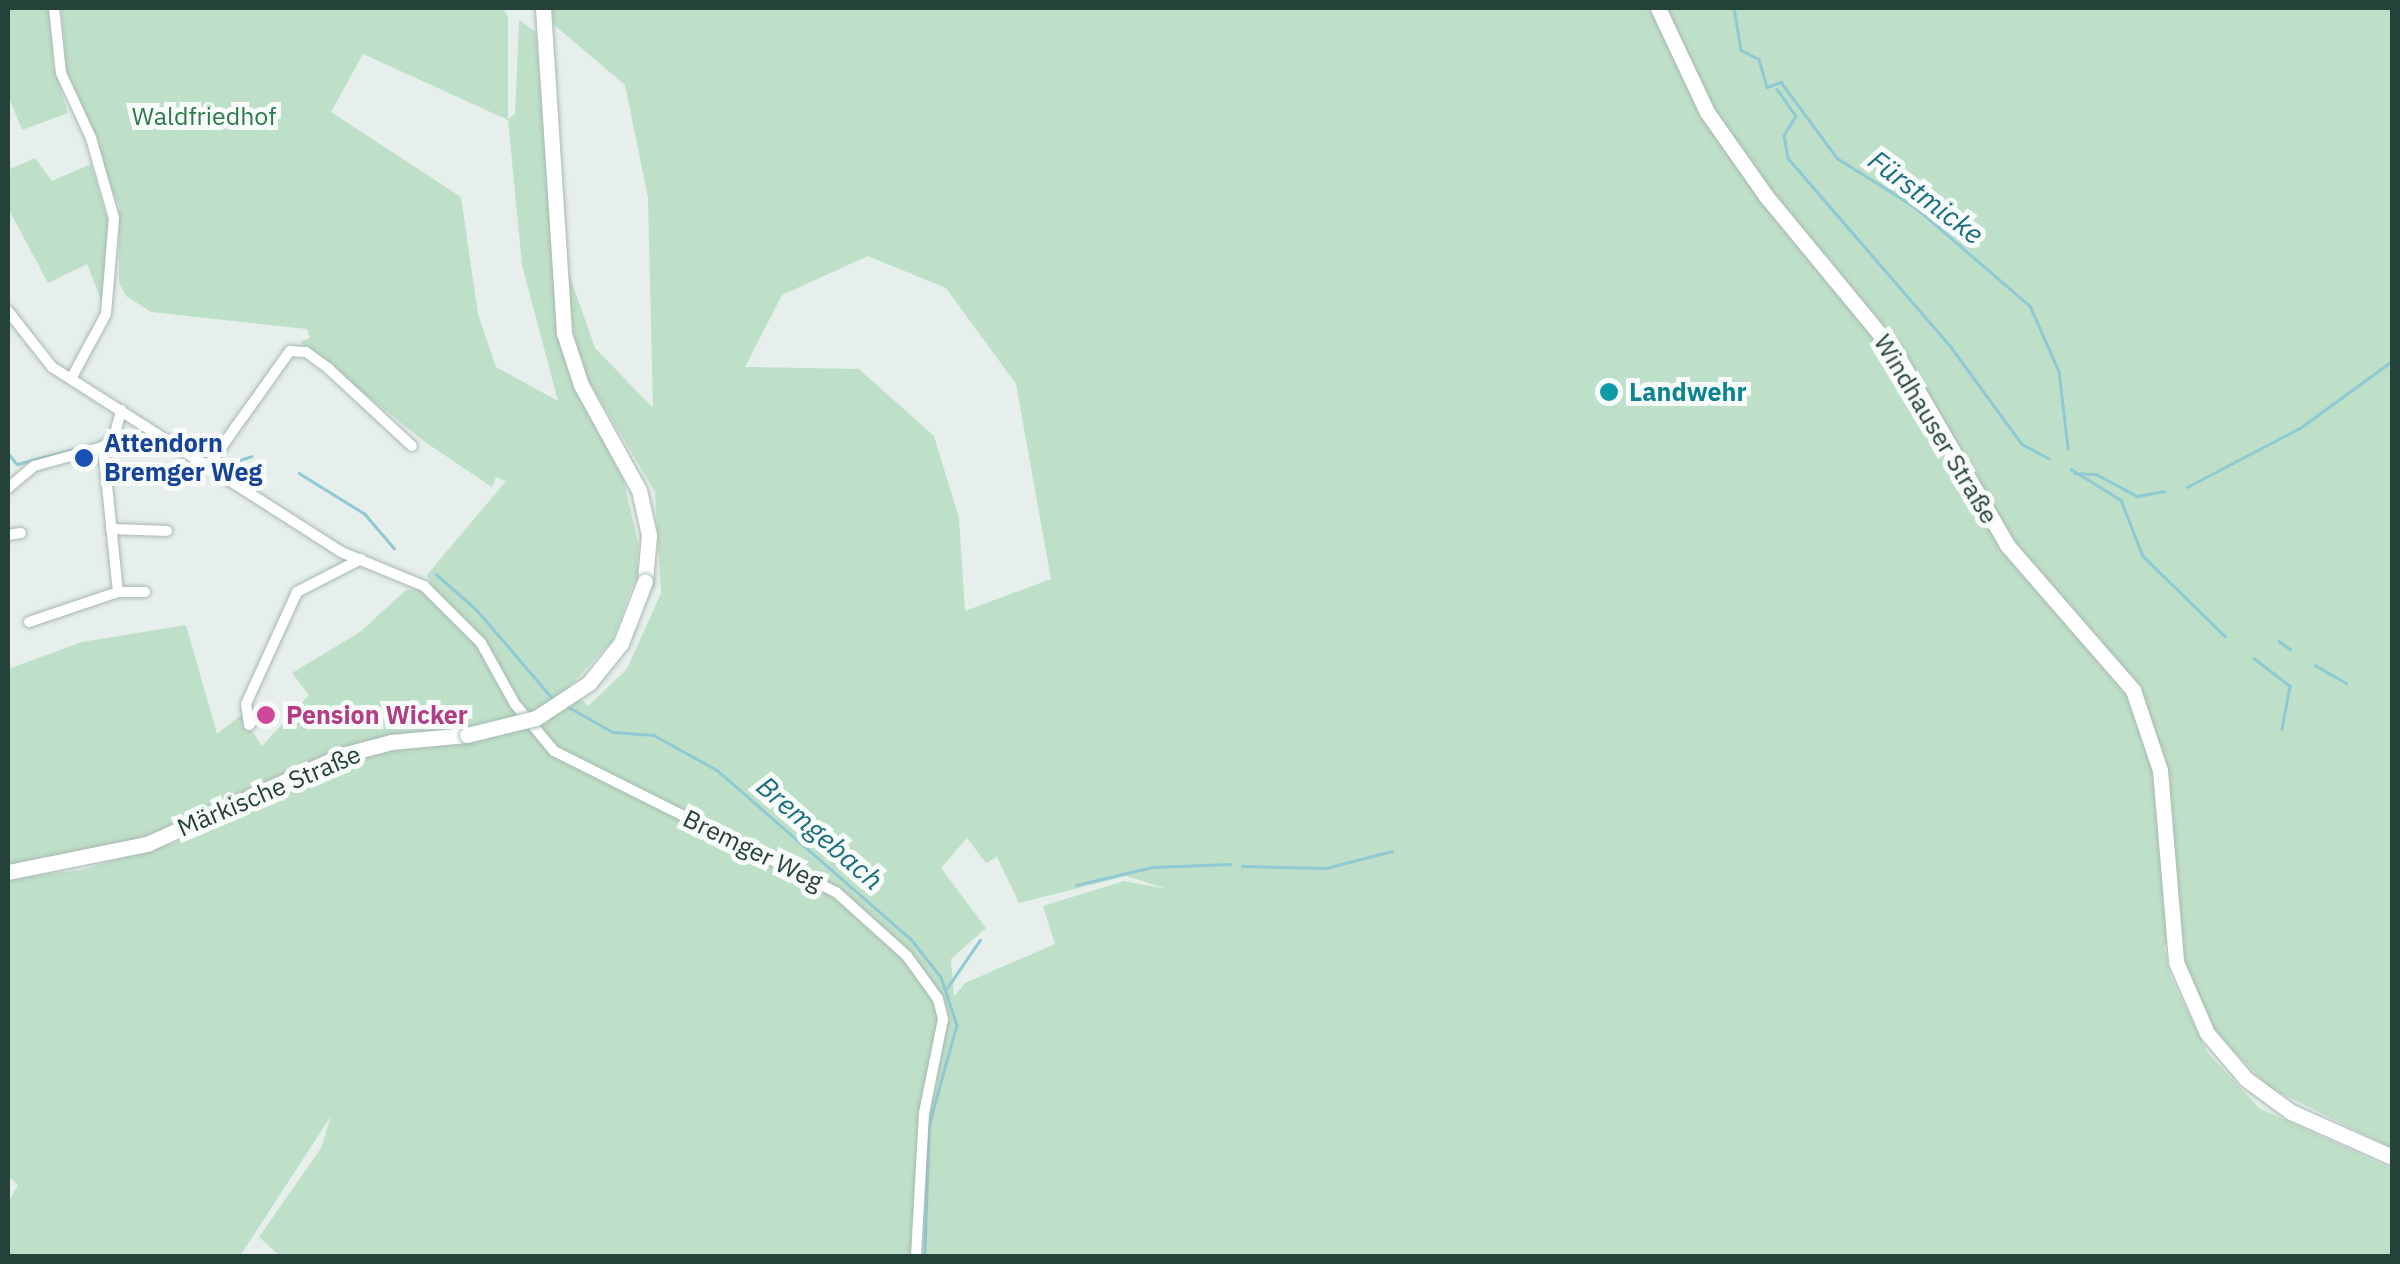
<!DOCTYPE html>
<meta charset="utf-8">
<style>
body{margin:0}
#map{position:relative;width:2400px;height:1264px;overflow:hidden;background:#e6efeb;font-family:"IBM Plex Sans",sans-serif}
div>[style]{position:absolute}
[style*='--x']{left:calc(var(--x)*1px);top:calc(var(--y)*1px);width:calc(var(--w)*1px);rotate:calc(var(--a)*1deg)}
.green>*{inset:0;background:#bfe0c8}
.stream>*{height:2.5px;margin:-1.25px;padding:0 1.25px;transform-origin:1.25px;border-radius:1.25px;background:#8ec9d4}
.roads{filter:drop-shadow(0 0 2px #a8b8b2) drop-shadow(0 0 2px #a8b8b2)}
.street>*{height:10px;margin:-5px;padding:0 5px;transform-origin:5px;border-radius:5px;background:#fff}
.secondary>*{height:15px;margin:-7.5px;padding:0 7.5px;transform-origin:7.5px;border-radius:7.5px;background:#fff}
.bridges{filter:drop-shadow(0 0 2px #a4bbb3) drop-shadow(0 0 2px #a4bbb3)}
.secondary-bridge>*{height:15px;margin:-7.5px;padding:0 7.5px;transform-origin:7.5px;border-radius:7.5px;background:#fff}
.dots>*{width:28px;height:28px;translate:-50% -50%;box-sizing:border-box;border:5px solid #f7fbf9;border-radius:50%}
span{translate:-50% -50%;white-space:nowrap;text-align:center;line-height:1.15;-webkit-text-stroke:10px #f7fbf9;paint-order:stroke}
.park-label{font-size:25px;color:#2d7a4b}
.culture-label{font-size:25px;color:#0d838f;font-weight:700}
.left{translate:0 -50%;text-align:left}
.street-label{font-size:25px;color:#24423a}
.transit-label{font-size:25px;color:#164399;font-weight:700}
.hotel-label{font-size:25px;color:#b23c85;font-weight:700}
.water-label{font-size:28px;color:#1c6f80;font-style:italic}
.frame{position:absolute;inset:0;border:10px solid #24423a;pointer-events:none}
</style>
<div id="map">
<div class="green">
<div style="clip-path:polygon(8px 8px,51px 8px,53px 66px,68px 113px,22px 130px,8px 95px)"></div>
<div style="clip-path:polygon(evenodd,61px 8px,502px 8px,508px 16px,508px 119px,515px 114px,519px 20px,536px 32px,560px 344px,578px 395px,623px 478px,638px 542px,637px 573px,612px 641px,569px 687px,588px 706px,627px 669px,661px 593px,655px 492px,583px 371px,573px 340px,568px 271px,595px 348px,653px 408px,648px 198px,625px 85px,553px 24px,552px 8px,2392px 8px,2392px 1148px,2270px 1088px,2213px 1030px,2170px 940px,2164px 946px,2170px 975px,2207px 1052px,2259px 1108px,2392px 1169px,2392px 1256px,280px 1256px,259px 1237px,321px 1148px,331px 1116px,240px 1256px,8px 1256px,8px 1202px,18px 1185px,8px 1176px,8px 879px,81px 870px,202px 835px,211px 812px,142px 838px,8px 865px,8px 669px,82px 642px,186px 625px,217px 734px,241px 715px,262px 746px,309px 695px,292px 673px,360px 632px,406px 590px,433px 589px,427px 575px,506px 481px,496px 477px,492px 487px,425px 442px,300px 342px,310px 338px,307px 329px,151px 312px,126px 296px,119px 282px,119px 206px,68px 88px,61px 8px,363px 54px,508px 120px,522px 265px,558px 401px,496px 367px,478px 314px,461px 197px,331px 112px,363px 54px,61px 8px,868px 256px,946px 288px,1016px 384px,1051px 579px,965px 611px,959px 518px,934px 436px,859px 369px,745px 367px,782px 295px,868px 256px,61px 8px,967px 838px,986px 863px,997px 857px,1019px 903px,1126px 876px,1167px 889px,1124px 881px,1043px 906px,1055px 944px,965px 983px,954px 997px,951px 959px,986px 928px,941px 868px,967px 838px)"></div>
<div style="clip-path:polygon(35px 158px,52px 181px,91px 164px,108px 222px,102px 302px,87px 264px,48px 283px,8px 208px,8px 170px)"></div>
</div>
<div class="stream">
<div style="--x:1734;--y:8;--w:43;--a:80.5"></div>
<div style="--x:1741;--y:50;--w:20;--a:27"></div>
<div style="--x:1759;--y:59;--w:29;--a:74"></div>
<div style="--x:1767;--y:87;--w:15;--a:-20"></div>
<div style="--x:1781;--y:82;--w:94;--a:53.6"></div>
<div style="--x:1837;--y:158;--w:92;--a:32.1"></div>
<div style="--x:1915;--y:207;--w:152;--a:40.7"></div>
<div style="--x:2030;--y:306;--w:71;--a:66"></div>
<div style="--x:2059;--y:371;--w:78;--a:83.3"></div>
<div style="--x:1777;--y:89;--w:33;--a:55"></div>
<div style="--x:1796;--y:116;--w:22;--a:122"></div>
<div style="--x:1784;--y:135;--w:23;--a:80"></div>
<div style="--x:1788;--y:158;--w:250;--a:49.2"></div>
<div style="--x:1951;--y:347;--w:120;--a:53.8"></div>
<div style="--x:2022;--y:444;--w:30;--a:28"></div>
<div style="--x:8;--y:453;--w:14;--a:51"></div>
<div style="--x:17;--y:464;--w:71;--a:-14.6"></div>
<div style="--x:215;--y:468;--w:38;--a:-18"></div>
<div style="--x:2071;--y:469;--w:59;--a:31.8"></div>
<div style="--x:2121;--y:500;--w:60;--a:68.6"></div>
<div style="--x:2143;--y:556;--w:115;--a:44.3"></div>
<div style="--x:299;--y:473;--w:78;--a:31.8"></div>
<div style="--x:365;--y:514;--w:45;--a:49.5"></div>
<div style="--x:2074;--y:473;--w:22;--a:3"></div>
<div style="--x:2096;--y:474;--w:47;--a:28.2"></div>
<div style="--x:2137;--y:496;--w:27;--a:-10"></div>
<div style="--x:2187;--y:487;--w:127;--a:-27.6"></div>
<div style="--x:2300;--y:428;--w:114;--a:-36.1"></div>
<div style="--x:436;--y:574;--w:55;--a:41.3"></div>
<div style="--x:477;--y:610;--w:117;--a:49.5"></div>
<div style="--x:2279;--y:641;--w:14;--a:36"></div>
<div style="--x:2254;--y:658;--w:46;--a:37.9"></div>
<div style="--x:2290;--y:686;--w:44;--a:100.5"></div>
<div style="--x:2315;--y:665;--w:36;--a:30"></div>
<div style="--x:565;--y:705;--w:55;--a:29.4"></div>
<div style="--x:613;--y:732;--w:41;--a:4.2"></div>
<div style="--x:654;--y:735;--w:72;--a:29.1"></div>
<div style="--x:717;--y:770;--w:257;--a:41.1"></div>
<div style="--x:911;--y:939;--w:48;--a:51.7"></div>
<div style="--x:941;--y:977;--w:51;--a:71.6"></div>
<div style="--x:957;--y:1025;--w:105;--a:105.5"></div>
<div style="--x:929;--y:1126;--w:130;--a:91.8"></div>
<div style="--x:1242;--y:866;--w:84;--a:1.4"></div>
<div style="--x:1326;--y:868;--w:68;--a:-14.4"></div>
<div style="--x:1076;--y:885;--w:78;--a:-13.3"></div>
<div style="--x:1152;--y:867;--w:78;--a:-2.2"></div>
<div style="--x:947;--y:988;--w:58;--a:-55.5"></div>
</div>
<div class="roads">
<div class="street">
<div style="--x:54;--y:8;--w:65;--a:83.9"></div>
<div style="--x:61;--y:73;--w:72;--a:65.2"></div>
<div style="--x:91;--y:138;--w:83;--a:74"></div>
<div style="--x:114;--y:218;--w:96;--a:94.8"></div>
<div style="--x:106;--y:314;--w:74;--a:118.3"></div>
<div style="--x:8;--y:311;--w:71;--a:51.8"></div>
<div style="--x:52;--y:367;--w:343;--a:32.6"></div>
<div style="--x:341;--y:552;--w:90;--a:22.3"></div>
<div style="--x:424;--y:586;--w:81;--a:45"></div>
<div style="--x:481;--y:643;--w:70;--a:60.9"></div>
<div style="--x:515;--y:704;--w:61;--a:50.3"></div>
<div style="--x:554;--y:751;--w:315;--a:26.6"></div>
<div style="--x:836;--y:892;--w:96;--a:42"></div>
<div style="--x:907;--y:956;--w:53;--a:54.2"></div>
<div style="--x:938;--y:999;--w:21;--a:76"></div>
<div style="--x:943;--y:1019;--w:96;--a:101.4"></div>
<div style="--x:924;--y:1113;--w:143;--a:93.2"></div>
<div style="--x:210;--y:463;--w:138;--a:-54.5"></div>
<div style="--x:290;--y:351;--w:16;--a:4"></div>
<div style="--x:306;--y:352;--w:29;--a:36"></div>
<div style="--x:329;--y:369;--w:113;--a:42.9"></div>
<div style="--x:8;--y:488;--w:34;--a:-40"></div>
<div style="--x:34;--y:466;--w:72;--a:-15.4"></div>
<div style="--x:103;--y:447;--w:15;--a:-42"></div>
<div style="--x:114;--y:437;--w:28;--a:-75"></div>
<div style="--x:111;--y:529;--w:56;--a:2"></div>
<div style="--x:8;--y:535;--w:13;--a:-9"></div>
<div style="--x:118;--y:592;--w:27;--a:0"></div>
<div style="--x:29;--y:622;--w:94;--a:-18.6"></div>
<div style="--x:118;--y:592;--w:146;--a:-95.9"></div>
<div style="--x:258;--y:715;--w:13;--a:132"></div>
<div style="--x:249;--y:725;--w:21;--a:-98"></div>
<div style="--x:246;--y:704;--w:123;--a:-65.5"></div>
<div style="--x:297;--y:592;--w:72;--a:-27.3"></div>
</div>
<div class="secondary">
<div style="--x:543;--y:8;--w:326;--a:86.3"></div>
<div style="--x:564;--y:333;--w:55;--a:71.9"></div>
<div style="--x:581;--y:385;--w:120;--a:61.1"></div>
<div style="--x:639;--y:490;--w:46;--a:77.5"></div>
<div style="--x:649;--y:535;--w:46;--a:95"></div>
<div style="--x:1658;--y:8;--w:115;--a:64.8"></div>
<div style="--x:1707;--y:112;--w:103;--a:54.9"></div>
<div style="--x:1766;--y:196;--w:206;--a:50.5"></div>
<div style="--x:1897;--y:355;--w:220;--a:59.9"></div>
<div style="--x:2007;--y:545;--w:192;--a:49"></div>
<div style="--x:2133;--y:690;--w:84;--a:71.4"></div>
<div style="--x:2160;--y:770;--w:193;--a:85.2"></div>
<div style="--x:2176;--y:962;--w:77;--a:66.4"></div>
<div style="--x:2207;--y:1033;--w:60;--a:49.7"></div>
<div style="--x:2246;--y:1079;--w:56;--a:36.3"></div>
<div style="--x:2291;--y:1112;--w:111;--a:24"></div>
<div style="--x:8;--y:872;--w:142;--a:-11.4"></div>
<div style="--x:147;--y:844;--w:214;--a:-24.5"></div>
<div style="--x:342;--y:755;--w:51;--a:-14.9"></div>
<div style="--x:391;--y:742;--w:76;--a:-5.3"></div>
</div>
</div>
<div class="bridges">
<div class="secondary-bridge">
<div style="--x:467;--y:735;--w:71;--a:-13.8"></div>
<div style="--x:536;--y:718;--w:64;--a:-33.4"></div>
<div style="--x:589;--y:683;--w:51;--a:-51.3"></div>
<div style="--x:621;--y:643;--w:66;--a:-68.8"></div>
</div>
</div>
<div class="dots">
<div style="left:1609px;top:392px;background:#0f9aa8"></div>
<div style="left:84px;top:458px;background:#1a4fb4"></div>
<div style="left:266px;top:715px;background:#d1479c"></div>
</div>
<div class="park-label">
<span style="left:204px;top:116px">Waldfriedhof</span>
</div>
<div class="culture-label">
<span class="left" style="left:1629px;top:392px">Landwehr</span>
</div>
<div class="street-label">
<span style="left:1936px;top:429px;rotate:59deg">Windhauser Straße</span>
<span style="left:269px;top:791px;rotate:-23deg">Märkische Straße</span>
<span style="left:753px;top:850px;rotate:26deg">Bremger Weg</span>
</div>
<div class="transit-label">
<span class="left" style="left:104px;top:458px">Attendorn<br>Bremger Weg</span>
</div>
<div class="hotel-label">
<span class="left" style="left:286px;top:715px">Pension Wicker</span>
</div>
<div class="water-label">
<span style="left:1926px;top:197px;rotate:37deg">Fürstmicke</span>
<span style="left:820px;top:833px;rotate:41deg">Bremgebach</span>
</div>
<div class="frame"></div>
</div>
